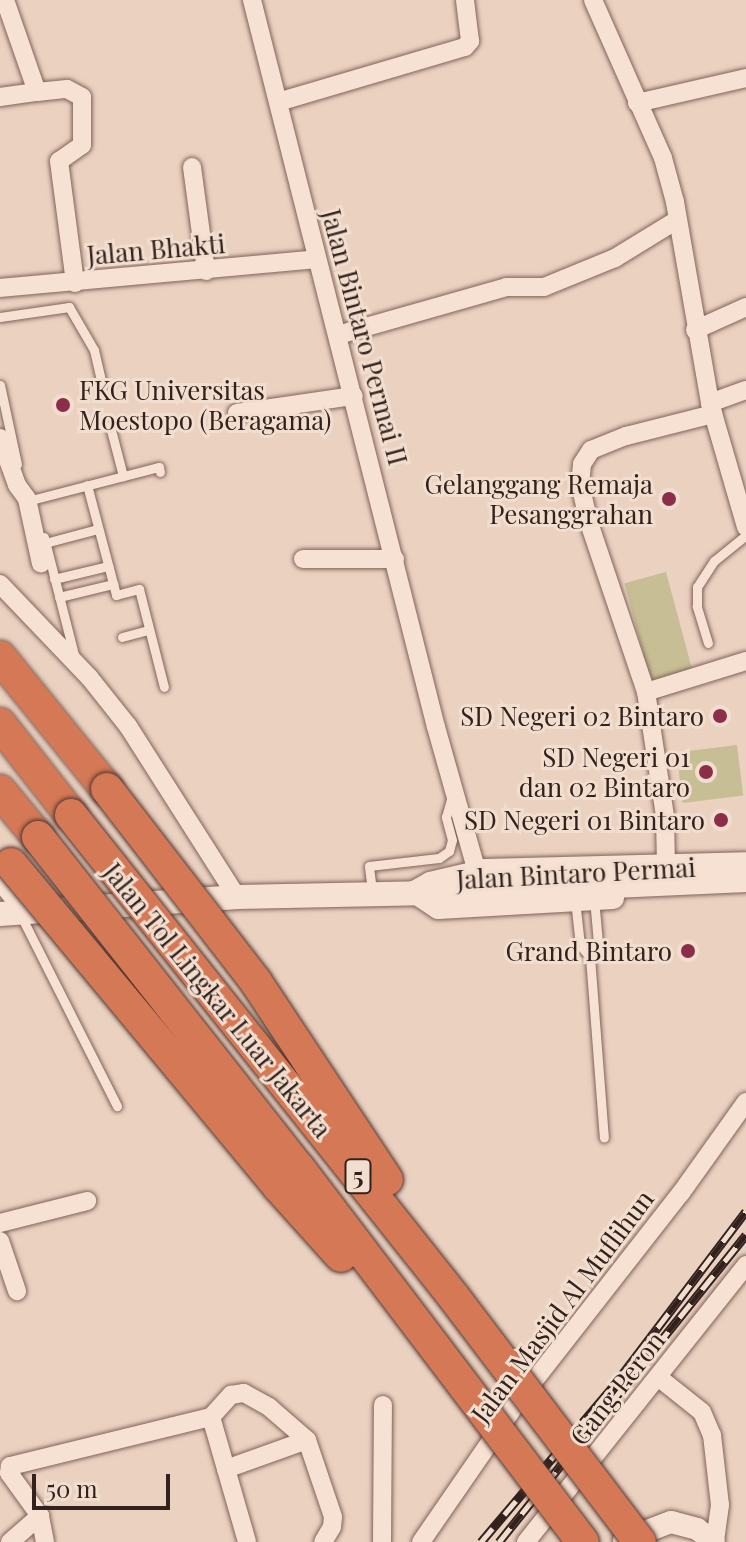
<!DOCTYPE html>
<style>
body{margin:0}
#map{position:relative;width:746px;height:1542px;overflow:hidden;background:#ead1c0;font-family:"Playfair Display",serif}
div>[style]{position:absolute}
[style*='--x']{left:calc(var(--x)*1px);top:calc(var(--y)*1px);width:calc(var(--w)*1px);rotate:calc(var(--a)*1deg)}
.green>*{inset:0;background:#c7be95;transform-origin:0 0}
.roads{filter:drop-shadow(0 0 2px #82635a) drop-shadow(0 0 2px #82635a)}
.service>*{height:9px;margin:-4.5px;padding:0 4.5px;transform-origin:4.5px;border-radius:4.5px;background:#f6e1d2}
.minor>*{height:18px;margin:-9px;padding:0 9px;transform-origin:9px;border-radius:9px;background:#f6e1d2}
.tertiary>*{height:22px;margin:-11px;padding:0 11px;transform-origin:11px;border-radius:11px;background:#f6e1d2}
.secondary>*{height:24px;margin:-12px;padding:0 12px;transform-origin:12px;border-radius:12px;background:#f6e1d2}
.motorway>*{height:32px;margin:-16px;padding:0 16px;transform-origin:16px;border-radius:16px;background:#d47856}
.rail>*{height:9px;margin-top:-4.5px;transform-origin:0;background:repeating-linear-gradient(90deg,#f2decf 0 18px,#32211d 0 36px);box-sizing:border-box;border-block:2px solid #32211d}
.bridges{filter:drop-shadow(0 0 2px #4f342e) drop-shadow(0 0 2px #4f342e)}
.motorway-bridge>*{height:32px;margin:-16px;padding:0 16px;transform-origin:16px;border-radius:16px;background:#d47856}
.dots>*{width:22px;height:22px;translate:-50% -50%;box-sizing:border-box;border:4px solid #f2decf;border-radius:50%}
span{translate:-50% -50%;white-space:nowrap;text-align:center;line-height:1.15;-webkit-text-stroke:6px #f2decf;paint-order:stroke}
.shield-label span{padding:2px 6px;background:#f2decf;border:2px solid;border-radius:6px;-webkit-text-stroke-width:0}
.shield-label{font-size:24px;color:#32211d;font-weight:700}
.street-label{font-size:26px;color:#32211d}
.poi-label{font-size:26px;color:#32211d}
.left{translate:0 -50%;text-align:left}
.right{translate:-100% -50%;text-align:right}
.scale{position:absolute;left:32px;top:1474px;width:138px;height:36px;box-sizing:border-box;border:4px solid #32211d;border-top:0;padding-left:10px;font-size:24px;line-height:28px;white-space:nowrap;color:#32211d;-webkit-text-stroke:6px #f2decf;paint-order:stroke}
</style>
<div id="map">
<div class="green">
<div style="left:666px;top:572px;width:103px;height:43px;rotate:75deg"></div>
<div style="left:737px;top:745px;width:51px;height:61px;rotate:83deg"></div>
</div>
<div class="roads">
<div class="service">
<div style="--x:0;--y:317;--w:70;--a:-8.2"></div>
<div style="--x:69;--y:307;--w:50;--a:59.8"></div>
<div style="--x:94;--y:350;--w:35;--a:77"></div>
<div style="--x:0;--y:385;--w:81;--a:77.9"></div>
<div style="--x:110;--y:426;--w:52;--a:75.4"></div>
<div style="--x:87;--y:485;--w:114;--a:75.2"></div>
<div style="--x:116;--y:595;--w:24;--a:-15"></div>
<div style="--x:139;--y:589;--w:101;--a:75.7"></div>
<div style="--x:35;--y:499;--w:128;--a:-14.5"></div>
<div style="--x:159;--y:467;--w:5;--a:79"></div>
<div style="--x:44;--y:537;--w:122;--a:75.7"></div>
<div style="--x:45;--y:543;--w:55;--a:-14.8"></div>
<div style="--x:54;--y:579;--w:56;--a:-13.5"></div>
<div style="--x:59;--y:597;--w:56;--a:-13.5"></div>
<div style="--x:122;--y:637;--w:28;--a:-15"></div>
<div style="--x:708;--y:643;--w:39;--a:-107"></div>
<div style="--x:697;--y:606;--w:19;--a:-90"></div>
<div style="--x:697;--y:587;--w:31;--a:-57"></div>
<div style="--x:714;--y:561;--w:41;--a:-39.1"></div>
<div style="--x:372;--y:891;--w:25;--a:-97"></div>
<div style="--x:369;--y:866;--w:70;--a:-6.5"></div>
<div style="--x:439;--y:858;--w:12;--a:-35"></div>
<div style="--x:449;--y:851;--w:11;--a:-75"></div>
<div style="--x:452;--y:840;--w:24;--a:-105"></div>
<div style="--x:446;--y:817;--w:22;--a:-74"></div>
<div style="--x:575;--y:900;--w:45;--a:83.7"></div>
<div style="--x:580;--y:945;--w:16;--a:50"></div>
<div style="--x:590;--y:957;--w:181;--a:85.6"></div>
<div style="--x:21;--y:916;--w:213;--a:63.2"></div>
<div style="--x:590;--y:957;--w:16;--a:-60"></div>
<div style="--x:598;--y:943;--w:45;--a:-95.1"></div>
</div>
<div class="minor">
<div style="--x:5;--y:0;--w:97;--a:70.8"></div>
<div style="--x:37;--y:92;--w:30;--a:-6"></div>
<div style="--x:67;--y:89;--w:17;--a:28"></div>
<div style="--x:82;--y:97;--w:48;--a:90"></div>
<div style="--x:82;--y:145;--w:28;--a:145"></div>
<div style="--x:59;--y:161;--w:123;--a:82.5"></div>
<div style="--x:252;--y:0;--w:750;--a:75.8"></div>
<div style="--x:436;--y:727;--w:151;--a:74.2"></div>
<div style="--x:593;--y:0;--w:173;--a:66.1"></div>
<div style="--x:663;--y:158;--w:46;--a:74.7"></div>
<div style="--x:675;--y:202;--w:204;--a:80.1"></div>
<div style="--x:710;--y:403;--w:129;--a:73.8"></div>
<div style="--x:0;--y:97;--w:37;--a:-8"></div>
<div style="--x:278;--y:102;--w:195;--a:-16.4"></div>
<div style="--x:465;--y:47;--w:8;--a:-50"></div>
<div style="--x:470;--y:41;--w:41;--a:-97"></div>
<div style="--x:637;--y:103;--w:112;--a:-12.9"></div>
<div style="--x:192;--y:167;--w:105;--a:82.3"></div>
<div style="--x:0;--y:288;--w:318;--a:-5.2"></div>
<div style="--x:695;--y:330;--w:56;--a:-24.3"></div>
<div style="--x:338;--y:335;--w:175;--a:-15.9"></div>
<div style="--x:506;--y:287;--w:38;--a:0"></div>
<div style="--x:544;--y:287;--w:77;--a:-22.2"></div>
<div style="--x:615;--y:258;--w:73;--a:-31.5"></div>
<div style="--x:710;--y:403;--w:38;--a:-20"></div>
<div style="--x:237;--y:413;--w:118;--a:-8.3"></div>
<div style="--x:0;--y:438;--w:50;--a:70.1"></div>
<div style="--x:17;--y:485;--w:17;--a:54"></div>
<div style="--x:27;--y:499;--w:66;--a:77.8"></div>
<div style="--x:303;--y:559;--w:92;--a:0"></div>
<div style="--x:0;--y:584;--w:129;--a:46.3"></div>
<div style="--x:89;--y:677;--w:63;--a:51.5"></div>
<div style="--x:128;--y:726;--w:203;--a:57.5"></div>
<div style="--x:646;--y:692;--w:105;--a:-17.2"></div>
<div style="--x:666;--y:865;--w:49;--a:-91.2"></div>
<div style="--x:665;--y:816;--w:125;--a:-98.7"></div>
<div style="--x:646;--y:692;--w:178;--a:-108.6"></div>
<div style="--x:589;--y:523;--w:40;--a:-103"></div>
<div style="--x:580;--y:484;--w:20;--a:-84"></div>
<div style="--x:582;--y:464;--w:17;--a:-57"></div>
<div style="--x:591;--y:450;--w:38;--a:-22"></div>
<div style="--x:626;--y:436;--w:90;--a:-14.2"></div>
<div style="--x:0;--y:881;--w:39;--a:52"></div>
<div style="--x:0;--y:1223;--w:90;--a:-14.2"></div>
<div style="--x:0;--y:1241;--w:53;--a:71.2"></div>
<div style="--x:658;--y:1377;--w:56;--a:38.5"></div>
<div style="--x:702;--y:1412;--w:25;--a:67"></div>
<div style="--x:712;--y:1435;--w:70;--a:83.5"></div>
<div style="--x:720;--y:1505;--w:37;--a:98"></div>
<div style="--x:211;--y:1417;--w:30;--a:-48"></div>
<div style="--x:231;--y:1395;--w:13;--a:-9"></div>
<div style="--x:244;--y:1393;--w:29;--a:29"></div>
<div style="--x:269;--y:1407;--w:50;--a:41"></div>
<div style="--x:307;--y:1440;--w:81;--a:71.3"></div>
<div style="--x:333;--y:1517;--w:10;--a:96"></div>
<div style="--x:332;--y:1527;--w:17;--a:121"></div>
<div style="--x:226;--y:1469;--w:86;--a:-19.7"></div>
<div style="--x:10;--y:1542;--w:40;--a:-41"></div>
<div style="--x:45;--y:1542;--w:26;--a:-101"></div>
<div style="--x:40;--y:1516;--w:53;--a:-125.8"></div>
<div style="--x:9;--y:1473;--w:7;--a:-82"></div>
<div style="--x:10;--y:1466;--w:207;--a:-13.7"></div>
<div style="--x:211;--y:1417;--w:130;--a:73.9"></div>
<div style="--x:382;--y:1542;--w:137;--a:-89.6"></div>
<div style="--x:421;--y:1542;--w:173;--a:-55.4"></div>
<div style="--x:519;--y:1400;--w:263;--a:-52"></div>
<div style="--x:681;--y:1193;--w:112;--a:-54.5"></div>
<div style="--x:526;--y:1542;--w:354;--a:-51.5"></div>
</div>
<div class="tertiary">
<div style="--x:613;--y:898;--w:175;--a:176.7"></div>
<div style="--x:438;--y:908;--w:29;--a:-146"></div>
<div style="--x:414;--y:892;--w:18;--a:-29"></div>
<div style="--x:430;--y:883;--w:57;--a:-13.1"></div>
<div style="--x:486;--y:870;--w:260;--a:-1.5"></div>
<div style="--x:624;--y:1540;--w:50;--a:-21"></div>
<div style="--x:671;--y:1522;--w:27;--a:15"></div>
<div style="--x:697;--y:1529;--w:21;--a:37"></div>
</div>
<div class="secondary">
<div style="--x:0;--y:914;--w:238;--a:-4.1"></div>
<div style="--x:237;--y:897;--w:244;--a:-1.2"></div>
<div style="--x:481;--y:892;--w:265;--a:-2.6"></div>
</div>
<div class="motorway">
<div style="--x:0;--y:657;--w:170;--a:51"></div>
<div style="--x:0;--y:724;--w:115;--a:52"></div>
<div style="--x:0;--y:791;--w:60;--a:50.4"></div>
</div>
</div>
<div class="rail">
<div style="--x:481;--y:1542;--w:206;--a:-49.7"></div>
<div style="--x:614;--y:1385;--w:218;--a:-52.8"></div>
<div style="--x:499;--y:1542;--w:394;--a:-51.2"></div>
</div>
<div class="bridges">
<div class="motorway-bridge">
<div style="--x:107;--y:789;--w:244;--a:52.3"></div>
<div style="--x:256;--y:982;--w:237;--a:56.5"></div>
<div style="--x:71;--y:815;--w:614;--a:51.54"></div>
<div style="--x:453;--y:1296;--w:309;--a:52.8"></div>
<div style="--x:38;--y:837;--w:420;--a:51.8"></div>
<div style="--x:298;--y:1167;--w:471;--a:52.8"></div>
<div style="--x:11;--y:864;--w:418;--a:50.3"></div>
<div style="--x:278;--y:1186;--w:94;--a:48"></div>
</div>
</div>
<div class="dots">
<div style="left:63px;top:405px;background:#8c2e4a"></div>
<div style="left:669px;top:499px;background:#8c2e4a"></div>
<div style="left:720px;top:716px;background:#8c2e4a"></div>
<div style="left:706px;top:772px;background:#8c2e4a"></div>
<div style="left:721px;top:820px;background:#8c2e4a"></div>
<div style="left:688px;top:951px;background:#8c2e4a"></div>
</div>
<div class="shield-label">
<span style="left:358px;top:1176px">5</span>
</div>
<div class="street-label">
<span style="left:156px;top:249px;rotate:-5deg">Jalan Bhakti</span>
<span style="left:365px;top:337px;rotate:75deg">Jalan Bintaro Permai II</span>
<span style="left:576px;top:873px;rotate:-3deg">Jalan Bintaro Permai</span>
<span style="left:218px;top:1000px;rotate:51deg">Jalan Tol Lingkar Luar Jakarta</span>
<span style="left:562px;top:1306px;rotate:-53deg">Jalan Masjid Al Muflihun</span>
<span style="left:617px;top:1388px;rotate:-52deg">Gang Peron</span>
</div>
<div class="poi-label">
<span class="left" style="left:79px;top:405px">FKG Universitas<br>Moestopo (Beragama)</span>
<span class="right" style="left:653px;top:499px">Gelanggang Remaja<br>Pesanggrahan</span>
<span class="right" style="left:704px;top:716px">SD Negeri 02 Bintaro</span>
<span class="right" style="left:690px;top:772px">SD Negeri 01<br>dan 02 Bintaro</span>
<span class="right" style="left:705px;top:820px">SD Negeri 01 Bintaro</span>
<span class="right" style="left:672px;top:951px">Grand Bintaro</span>
</div>
<div class="scale">50 m</div>
</div>
